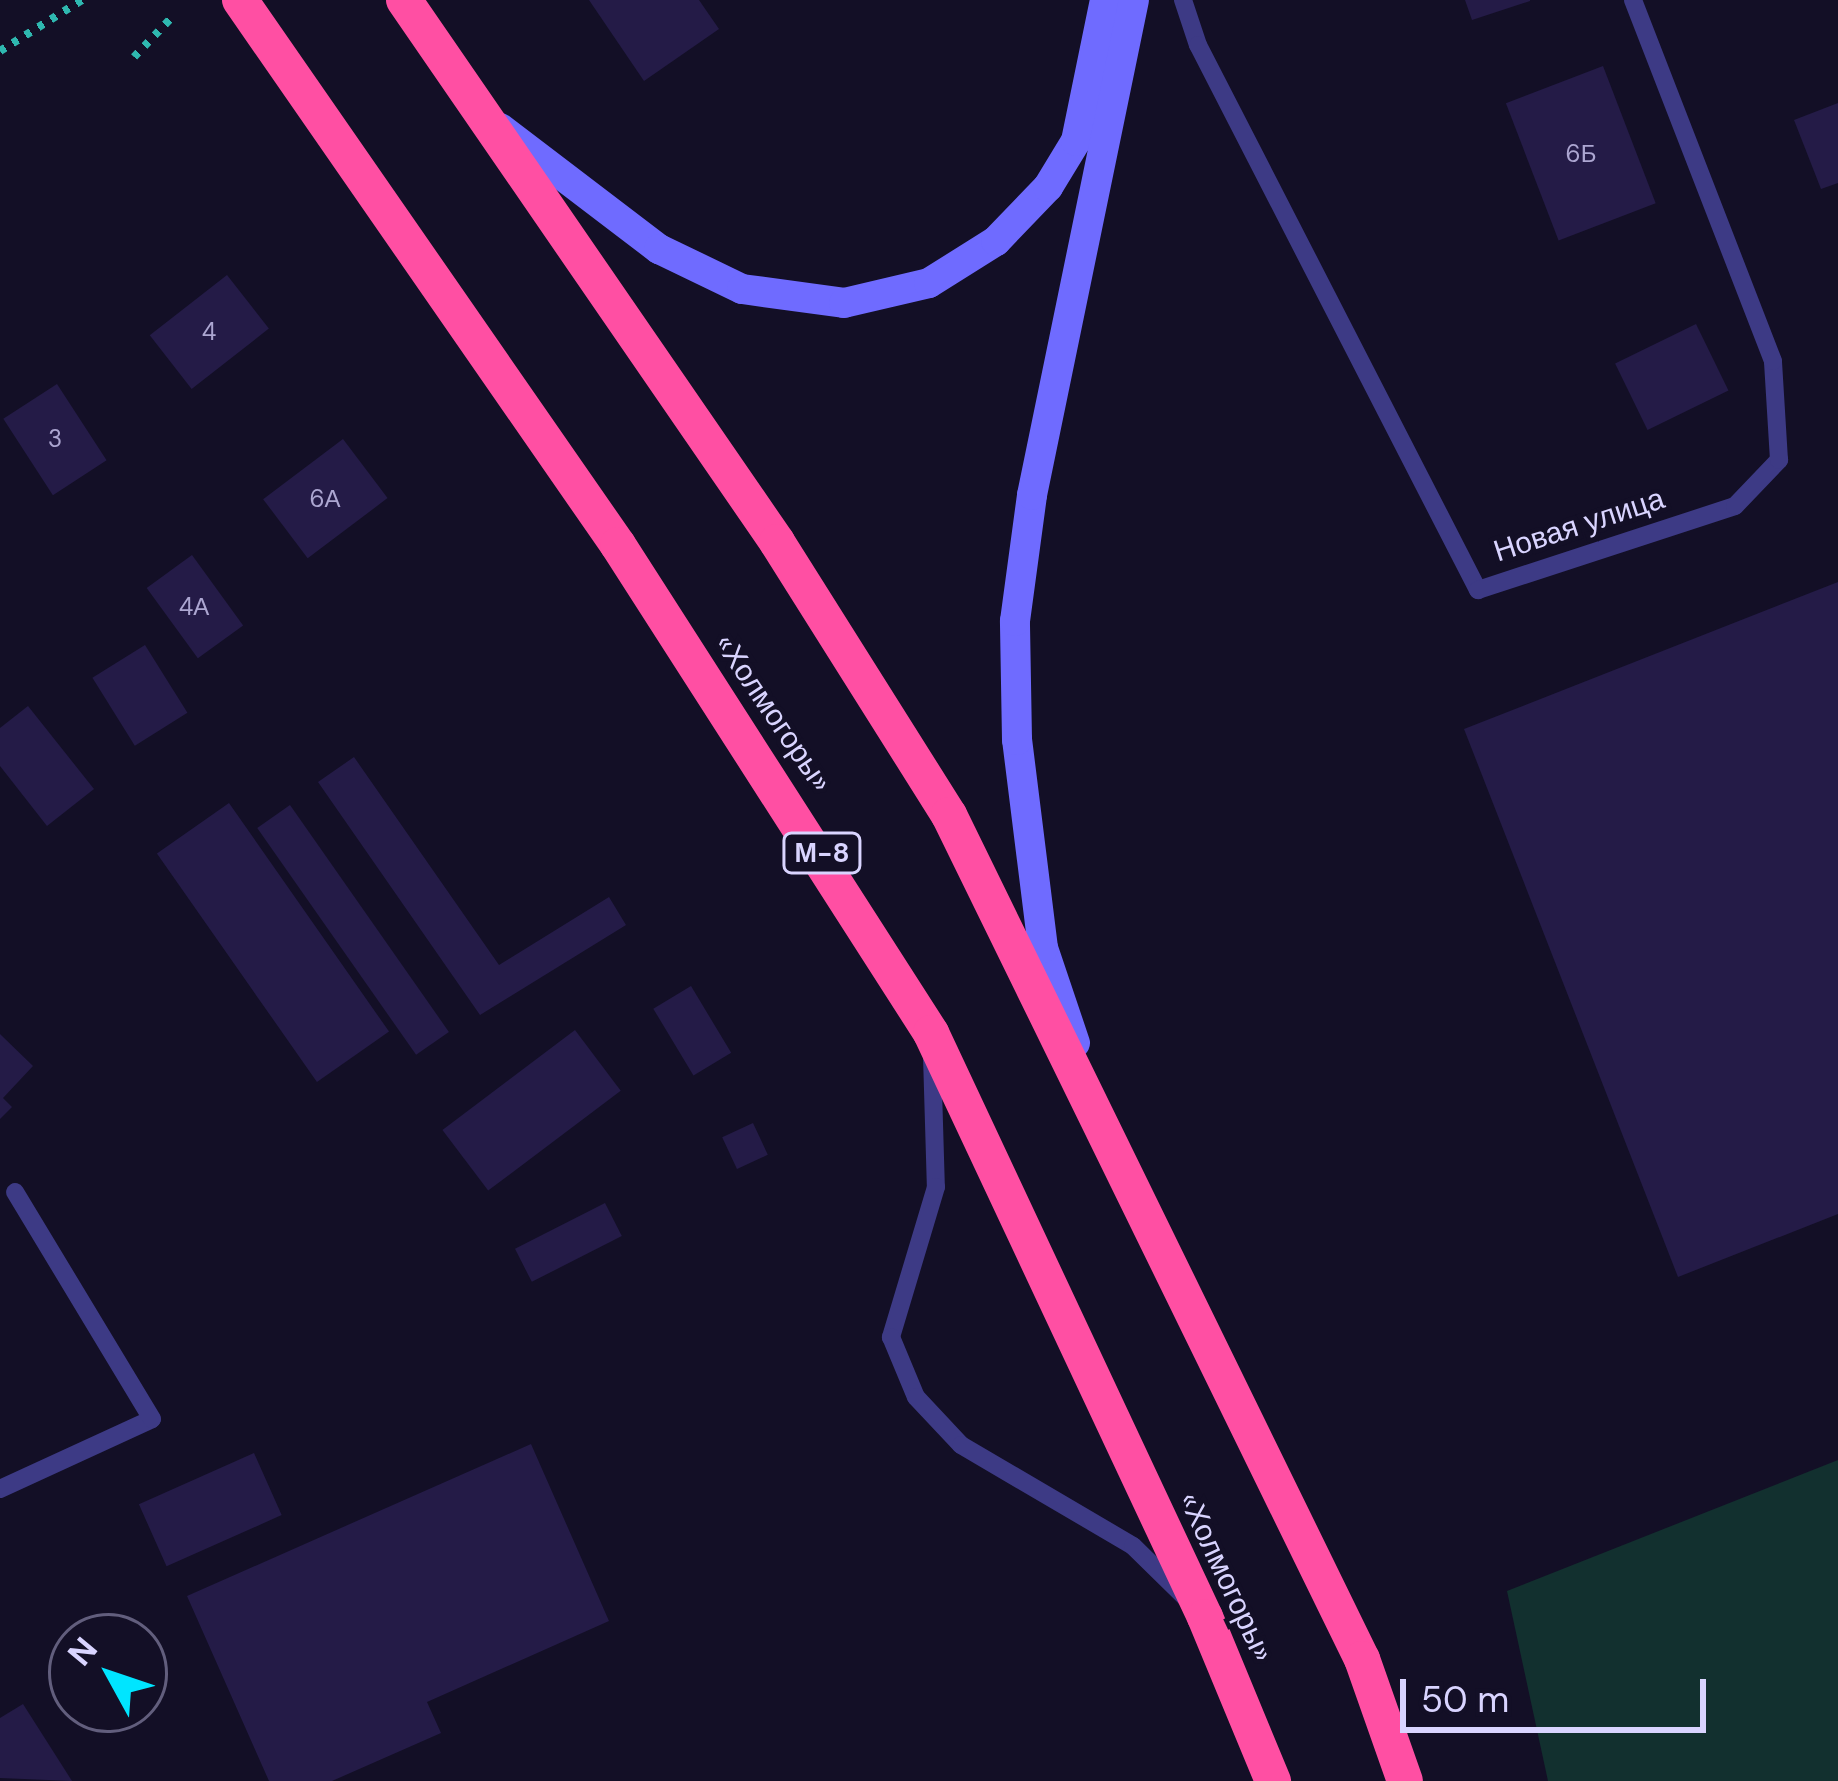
<!DOCTYPE html>
<meta charset="utf-8">
<style>
body{margin:0}
#map{position:relative;width:1838px;height:1781px;overflow:hidden;background:#130f26;font-family:"DM Sans",sans-serif}
div>[style]{position:absolute}
[style*='--x']{left:calc(var(--x)*1px);top:calc(var(--y)*1px);width:calc(var(--w)*1px);rotate:calc(var(--a)*1deg)}
.green>*{inset:0;background:#12302f}
.building>*{inset:0;background:#241b47;transform-origin:0 0}
.path>*{height:8px;margin-top:-4px;transform-origin:0;background:repeating-linear-gradient(90deg,#2fb8b0 0 6px,transparent 0 15px)}
.lane>*{height:18px;margin:-9px;padding:0 9px;transform-origin:9px;border-radius:9px;background:#3d3a85}
.secondary>*{height:30px;margin:-15px;padding:0 15px;transform-origin:15px;border-radius:15px;background:#6f6bff}
.highway>*{height:36px;margin:-18px;padding:0 18px;transform-origin:18px;border-radius:18px;background:#ff4fa3}
span{translate:-50% -50%;white-space:nowrap;text-align:center;line-height:1.15;-webkit-text-stroke:9px #130f26;paint-order:stroke}
.number-label{font-size:24px;color:#aca6d1}
.number-label span{-webkit-text-stroke-width:0}
.shield-label span{padding:3px 9px;background:#130f26;border:3px solid;border-radius:9px;-webkit-text-stroke-width:0}
.shield-label{font-size:27px;color:#d9d4ff;font-weight:700}
.street-label{font-size:30px;color:#d9d4ff}
.north{position:absolute;left:48px;top:1613px;width:120px;height:120px;box-sizing:border-box;background:#130f26;border:3px solid #625e7d;border-radius:50%;rotate:310deg;font-size:33px;font-weight:700;line-height:48px;text-align:center;color:#d9d4ff}
.north::after{content:'';display:block;margin:auto;width:42px;height:54px;background:#00e5ff;clip-path:polygon(50% 0,100% 100%,50% 72%,0 100%)}
.scale{position:absolute;left:1400px;top:1679px;width:306px;height:54px;box-sizing:border-box;border:6px solid #d9d4ff;border-top:0;padding-left:15px;font-size:36px;line-height:42px;white-space:nowrap;color:#d9d4ff;-webkit-text-stroke:9px #130f26;paint-order:stroke}
</style>
<div id="map">
<div class="green">
<div style="clip-path:polygon(1838px 1460px,1838px 1781px,1548px 1781px,1507px 1591px)"></div>
</div>
<div class="building">
<div style="clip-path:polygon(589px 0,699px 0,719px 29px,644px 81px)"></div>
<div style="clip-path:polygon(1465px 0,1530px 0,1530px 1px,1472px 20px)"></div>
<div style="left:1603px;top:66px;width:147px;height:104px;rotate:69deg"></div>
<div style="clip-path:polygon(1838px 103px,1838px 183px,1821px 189px,1794px 120px)"></div>
<div style="left:227px;top:275px;width:68px;height:98px;rotate:52deg"></div>
<div style="left:1696px;top:324px;width:74px;height:90px;rotate:64deg"></div>
<div style="left:57px;top:384px;width:91px;height:64px;rotate:57deg"></div>
<div style="left:343px;top:439px;width:74px;height:100px;rotate:53deg"></div>
<div style="left:192px;top:555px;width:87px;height:56px;rotate:54deg"></div>
<div style="clip-path:polygon(1838px 582px,1838px 1214px,1678px 1277px,1464px 729px)"></div>
<div style="left:145px;top:645px;width:80px;height:62px;rotate:58deg"></div>
<div style="clip-path:polygon(28px 706px,94px 789px,47px 826px,0 766px,0 728px)"></div>
<div style="clip-path:polygon(354px 757px,499px 965px,609px 897px,626px 925px,480px 1015px,318px 782px)"></div>
<div style="left:229px;top:803px;width:279px;height:88px;rotate:55deg"></div>
<div style="left:290px;top:805px;width:277px;height:40px;rotate:55deg"></div>
<div style="left:691px;top:986px;width:78px;height:44px;rotate:59deg"></div>
<div style="left:575px;top:1030px;width:76px;height:166px;rotate:53deg"></div>
<div style="clip-path:polygon(0 1034px,33px 1066px,3px 1098px,12px 1107px,0 1119px)"></div>
<div style="left:753px;top:1123px;width:35px;height:34px;rotate:65deg"></div>
<div style="left:605px;top:1203px;width:37px;height:101px;rotate:63deg"></div>
<div style="clip-path:polygon(531px 1444px,609px 1621px,427px 1702px,441px 1733px,332px 1781px,269px 1781px,187px 1596px)"></div>
<div style="left:254px;top:1453px;width:68px;height:126px;rotate:66deg"></div>
<div style="clip-path:polygon(23px 1704px,72px 1781px,0 1778px,0 1718px)"></div>
</div>
<div class="path">
<div style="--x:0;--y:51;--w:97;--a:-31.9"></div>
<div style="--x:134;--y:57;--w:57;--a:-46.4"></div>
</div>
<div class="lane">
<div style="--x:1183;--y:0;--w:47;--a:71.6"></div>
<div style="--x:1198;--y:45;--w:613;--a:62.81"></div>
<div style="--x:1478;--y:590;--w:270;--a:-18.1"></div>
<div style="--x:1735;--y:506;--w:64;--a:-46.3"></div>
<div style="--x:1779;--y:460;--w:99;--a:-93.5"></div>
<div style="--x:1773;--y:361;--w:387;--a:-111.2"></div>
<div style="--x:932;--y:1056;--w:131;--a:88.3"></div>
<div style="--x:936;--y:1187;--w:157;--a:106.7"></div>
<div style="--x:891;--y:1337;--w:65;--a:67.4"></div>
<div style="--x:916;--y:1397;--w:66;--a:46.8"></div>
<div style="--x:961;--y:1445;--w:199;--a:30.4"></div>
<div style="--x:1133;--y:1546;--w:74;--a:44.5"></div>
<div style="--x:0;--y:1489;--w:167;--a:-24.7"></div>
<div style="--x:152;--y:1419;--w:265;--a:-121.1"></div>
</div>
<div class="secondary">
<div style="--x:500;--y:128;--w:200;--a:37.3"></div>
<div style="--x:659;--y:249;--w:92;--a:25.7"></div>
<div style="--x:742;--y:289;--w:103;--a:7.8"></div>
<div style="--x:844;--y:303;--w:87;--a:-13.2"></div>
<div style="--x:929;--y:283;--w:79;--a:-32.1"></div>
<div style="--x:996;--y:241;--w:75;--a:-46.1"></div>
<div style="--x:1048;--y:187;--w:54;--a:-58.7"></div>
<div style="--x:1076;--y:141;--w:144;--a:-78.4"></div>
<div style="--x:1075;--y:1043;--w:100;--a:-108.6"></div>
<div style="--x:1043;--y:948;--w:210;--a:-97.1"></div>
<div style="--x:1017;--y:740;--w:119;--a:-91"></div>
<div style="--x:1015;--y:621;--w:127;--a:-82.3"></div>
<div style="--x:1032;--y:495;--w:505;--a:-78.36"></div>
</div>
<div class="highway">
<div style="--x:240;--y:0;--w:663;--a:55.26"></div>
<div style="--x:618;--y:545;--w:580;--a:57.32"></div>
<div style="--x:931;--y:1033;--w:645;--a:64.87"></div>
<div style="--x:1205;--y:1617;--w:178;--a:67.5"></div>
<div style="--x:404;--y:0;--w:658;--a:55.46"></div>
<div style="--x:777;--y:542;--w:323;--a:57.8"></div>
<div style="--x:949;--y:815;--w:940;--a:63.93"></div>
<div style="--x:1362;--y:1659;--w:129;--a:70.6"></div>
</div>
<div class="number-label">
<span style="left:1581px;top:154px">6Б</span>
<span style="left:209px;top:332px">4</span>
<span style="left:55px;top:439px">3</span>
<span style="left:325px;top:499px">6А</span>
<span style="left:194px;top:607px">4А</span>
</div>
<div class="shield-label">
<span style="left:822px;top:853px">М-8</span>
</div>
<div class="street-label">
<span style="left:1579px;top:525px;rotate:-18deg">Новая улица</span>
<span style="left:773px;top:713px;rotate:56deg">«Холмогоры»</span>
<span style="left:1226px;top:1577px;rotate:65deg">«Холмогоры»</span>
</div>
<div class="north">N</div>
<div class="scale">50 m</div>
</div>
